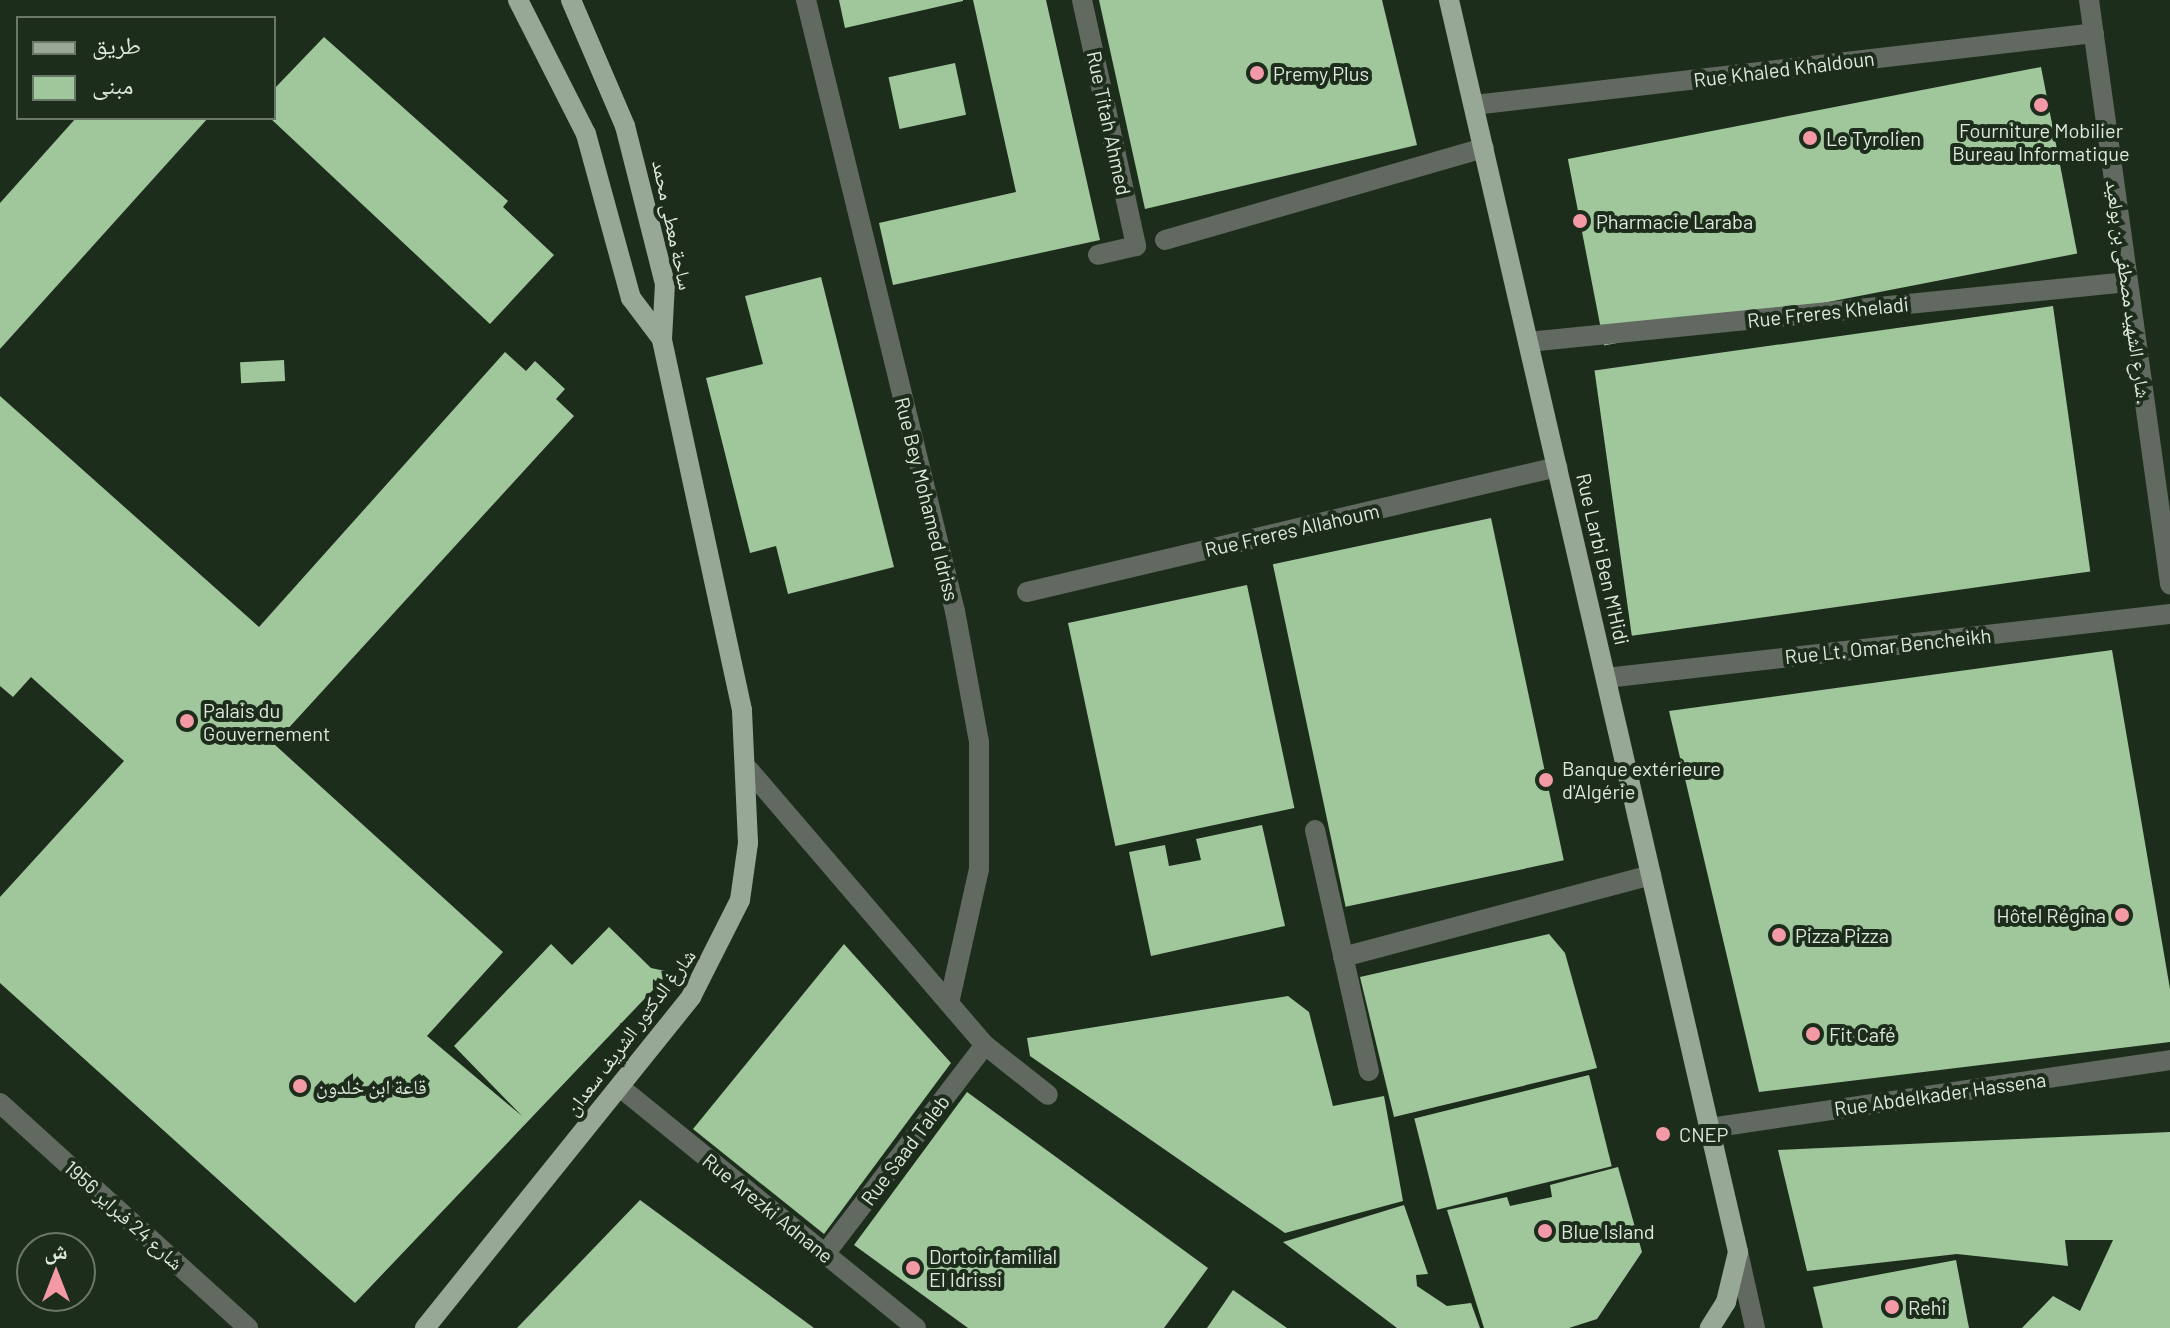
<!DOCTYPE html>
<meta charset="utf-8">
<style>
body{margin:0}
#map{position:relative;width:2170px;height:1328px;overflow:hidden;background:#1d2d1c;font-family:Barlow,"Noto Naskh Arabic",sans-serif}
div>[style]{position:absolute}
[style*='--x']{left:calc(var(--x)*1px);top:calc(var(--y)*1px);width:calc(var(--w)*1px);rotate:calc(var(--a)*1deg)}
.building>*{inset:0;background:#a0c69c;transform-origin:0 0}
.minor>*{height:20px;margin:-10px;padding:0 10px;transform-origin:10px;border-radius:10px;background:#616960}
.major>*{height:20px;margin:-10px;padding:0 10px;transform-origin:10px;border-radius:10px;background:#98a896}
.dots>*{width:22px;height:22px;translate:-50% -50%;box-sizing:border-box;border:4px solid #1d2d1c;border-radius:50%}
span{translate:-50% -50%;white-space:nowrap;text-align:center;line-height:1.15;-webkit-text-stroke:8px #1d2d1c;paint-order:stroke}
.street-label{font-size:20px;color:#dee8dc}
.poi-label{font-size:20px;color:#dee8dc}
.left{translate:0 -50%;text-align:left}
.right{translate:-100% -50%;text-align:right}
.legend{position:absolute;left:16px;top:16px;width:260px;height:104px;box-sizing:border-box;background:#1d2d1c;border:2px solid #6a7869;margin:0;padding:10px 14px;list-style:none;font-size:24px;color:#dee8dc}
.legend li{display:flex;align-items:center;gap:16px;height:40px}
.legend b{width:40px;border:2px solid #6a7869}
.north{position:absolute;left:16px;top:1232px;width:80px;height:80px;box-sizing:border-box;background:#1d2d1c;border:2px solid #6a7869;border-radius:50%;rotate:0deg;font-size:22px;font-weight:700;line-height:32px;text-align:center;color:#dee8dc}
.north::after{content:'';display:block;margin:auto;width:28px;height:36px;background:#f49aa6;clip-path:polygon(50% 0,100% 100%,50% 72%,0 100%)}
</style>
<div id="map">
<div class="building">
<div style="clip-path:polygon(839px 0,963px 0,963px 1px,845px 28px)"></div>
<div style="clip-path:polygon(973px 0,1046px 0,1100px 240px,893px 285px,879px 223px,1016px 192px)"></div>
<div style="clip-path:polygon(1099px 0,1382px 0,1417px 145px,1145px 209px)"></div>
<div style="clip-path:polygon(324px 37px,508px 201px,503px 207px,554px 255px,490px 324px,270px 118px,274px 89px)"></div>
<div style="left:955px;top:63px;width:53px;height:68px;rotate:78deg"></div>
<div style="left:2041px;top:67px;width:190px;height:482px;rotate:79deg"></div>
<div style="clip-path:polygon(76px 118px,208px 118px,0 349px,0 203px)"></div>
<div style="clip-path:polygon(821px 277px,894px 567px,788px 594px,776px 546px,750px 553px,706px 378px,763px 364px,745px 296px)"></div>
<div style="left:2053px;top:306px;width:268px;height:463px;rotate:82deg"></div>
<div style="clip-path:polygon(505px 352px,526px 371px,535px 361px,565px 389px,556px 399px,574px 416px,274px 744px,503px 952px,427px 1036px,522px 1116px,454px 1046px,551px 944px,572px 965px,609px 927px,651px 968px,670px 972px,355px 1303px,0 983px,0 897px,124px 761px,31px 677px,13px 697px,0 686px,0 396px,259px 627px)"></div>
<div style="left:284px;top:360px;width:21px;height:44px;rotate:87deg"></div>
<div style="left:1491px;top:518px;width:350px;height:223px;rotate:78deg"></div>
<div style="left:1247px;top:585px;width:228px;height:183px;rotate:78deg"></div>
<div style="clip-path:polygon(2112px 650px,2170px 989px,2170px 1042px,1759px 1092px,1669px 711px)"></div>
<div style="clip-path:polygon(1262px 825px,1285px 926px,1151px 956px,1129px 852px,1165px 845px,1169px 866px,1201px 860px,1196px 839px)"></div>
<div style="clip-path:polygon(1549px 934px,1565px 953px,1597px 1068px,1394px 1117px,1360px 977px)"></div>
<div style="clip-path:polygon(844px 944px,951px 1063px,824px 1234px,693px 1129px)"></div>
<div style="clip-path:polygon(1288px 996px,1309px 1012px,1333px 1106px,1384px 1096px,1403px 1201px,1285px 1233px,1030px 1056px,1027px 1038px)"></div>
<div style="left:1589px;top:1075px;width:94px;height:180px;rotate:76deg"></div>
<div style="clip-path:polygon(967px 1092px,1208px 1268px,1164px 1328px,968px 1328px,854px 1245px)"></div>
<div style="clip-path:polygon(2170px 1132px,2170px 1328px,2022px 1328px,2053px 1296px,2080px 1311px,2113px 1240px,2065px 1240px,2068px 1266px,1957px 1254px,1807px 1271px,1778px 1150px)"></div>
<div style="clip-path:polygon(1618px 1167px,1642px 1252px,1597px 1319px,1569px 1328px,1484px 1328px,1447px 1210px,1507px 1197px,1510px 1206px,1552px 1197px,1550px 1185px)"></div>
<div style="clip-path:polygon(640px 1200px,814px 1328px,517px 1328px)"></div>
<div style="clip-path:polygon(1404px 1205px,1428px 1274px,1416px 1275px,1417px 1286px,1447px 1306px,1471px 1303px,1480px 1328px,1397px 1328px,1283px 1242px)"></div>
<div style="clip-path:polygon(1956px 1260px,1969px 1328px,1823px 1328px,1813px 1287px)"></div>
<div style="clip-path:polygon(1233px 1290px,1287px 1328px,1207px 1328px)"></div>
</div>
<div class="minor">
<div style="--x:806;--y:0;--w:629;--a:76.3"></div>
<div style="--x:955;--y:611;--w:133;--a:79.6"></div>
<div style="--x:979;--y:742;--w:127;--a:90"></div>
<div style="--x:979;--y:869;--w:137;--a:102.6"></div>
<div style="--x:1082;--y:0;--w:252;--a:77.6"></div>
<div style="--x:1136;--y:246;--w:39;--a:167"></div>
<div style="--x:2089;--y:0;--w:590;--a:82.1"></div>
<div style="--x:1474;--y:105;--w:624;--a:-6.62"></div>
<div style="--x:1165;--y:240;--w:332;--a:-16.1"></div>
<div style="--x:1528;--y:342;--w:603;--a:-5.71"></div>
<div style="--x:1027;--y:592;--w:545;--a:-13.27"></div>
<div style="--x:1606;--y:678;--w:568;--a:-6.47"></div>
<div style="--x:749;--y:770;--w:362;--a:49.4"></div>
<div style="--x:985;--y:1045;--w:80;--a:38.4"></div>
<div style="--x:1315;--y:830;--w:247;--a:77.4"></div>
<div style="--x:1343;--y:957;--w:319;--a:-14.9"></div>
<div style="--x:621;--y:1088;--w:380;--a:39.1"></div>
<div style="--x:0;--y:1103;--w:335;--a:42.2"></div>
<div style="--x:1710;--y:1128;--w:465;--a:-8.4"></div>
<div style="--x:1738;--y:1252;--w:78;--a:77.4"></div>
<div style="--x:825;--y:1254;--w:263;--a:-52.6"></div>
</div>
<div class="major">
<div style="--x:518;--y:0;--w:150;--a:63.1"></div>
<div style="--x:586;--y:134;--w:170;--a:74.7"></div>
<div style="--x:631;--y:298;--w:51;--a:52.9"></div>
<div style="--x:1449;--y:0;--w:1285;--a:77"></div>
<div style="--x:1738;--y:1252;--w:51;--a:103.5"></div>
<div style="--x:1726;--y:1302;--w:31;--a:122"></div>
<div style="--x:425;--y:1328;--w:425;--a:-51.2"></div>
<div style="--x:691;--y:997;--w:109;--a:-63.2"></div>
<div style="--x:740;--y:900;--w:58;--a:-82"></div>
<div style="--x:748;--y:843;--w:133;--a:-92.6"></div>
<div style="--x:742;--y:710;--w:380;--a:-102.2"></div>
<div style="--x:662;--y:339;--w:55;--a:-86.9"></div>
<div style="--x:665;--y:284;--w:163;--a:-104.2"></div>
<div style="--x:625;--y:126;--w:137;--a:-113.2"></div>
</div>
<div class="dots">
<div style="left:1257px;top:73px;background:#f49aa6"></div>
<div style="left:2041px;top:105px;background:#f49aa6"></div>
<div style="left:1810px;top:138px;background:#f49aa6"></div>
<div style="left:1580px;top:221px;background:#f49aa6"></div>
<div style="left:187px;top:721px;background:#f49aa6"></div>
<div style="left:1546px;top:780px;background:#f49aa6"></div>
<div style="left:2122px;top:915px;background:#f49aa6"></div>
<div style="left:1779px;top:935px;background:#f49aa6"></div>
<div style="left:1813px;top:1034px;background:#f49aa6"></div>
<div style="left:300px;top:1086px;background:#f49aa6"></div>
<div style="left:1663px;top:1134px;background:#f49aa6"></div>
<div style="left:1545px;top:1231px;background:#f49aa6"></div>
<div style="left:913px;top:1268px;background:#f49aa6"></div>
<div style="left:1892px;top:1307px;background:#f49aa6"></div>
</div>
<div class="street-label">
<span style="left:1784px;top:69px;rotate:-7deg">Rue Khaled Khaldoun</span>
<span style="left:1109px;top:123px;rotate:78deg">Rue Titah Ahmed</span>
<span style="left:673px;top:225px;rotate:78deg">ساحة معطى محمد</span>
<span style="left:2129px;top:292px;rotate:82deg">شارع الشهيد مصطفى بن بولعيد.</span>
<span style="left:1828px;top:312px;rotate:-6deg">Rue Freres Kheladi</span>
<span style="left:927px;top:499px;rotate:76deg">Rue Bey Mohamed Idriss</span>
<span style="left:1292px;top:530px;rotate:-13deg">Rue Freres Allahoum</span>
<span style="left:1603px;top:559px;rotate:77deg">Rue Larbi Ben M'Hidi</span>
<span style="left:1888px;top:646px;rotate:-6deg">Rue Lt. Omar Bencheikh</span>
<span style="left:630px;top:1032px;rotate:-53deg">شارغ الدكتور الشريف سعدان</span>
<span style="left:1940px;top:1094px;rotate:-8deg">Rue Abdelkader Hassena</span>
<span style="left:905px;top:1150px;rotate:-53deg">Rue Saad Taleb</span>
<span style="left:768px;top:1208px;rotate:39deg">Rue Arezki Adnane</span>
<span style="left:124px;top:1215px;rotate:42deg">شارع 24 فبراير 1956</span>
</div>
<div class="poi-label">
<span class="left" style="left:1273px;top:73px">Premy Plus</span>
<span style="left:2041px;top:142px">Fourniture Mobilier<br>Bureau Informatique</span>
<span class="left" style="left:1826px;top:138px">Le Tyrolien</span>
<span class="left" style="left:1596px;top:221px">Pharmacie Laraba</span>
<span class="left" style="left:203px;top:722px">Palais du<br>Gouvernement</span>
<span class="left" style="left:1562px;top:780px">Banque extérieure<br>d'Algérie</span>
<span class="right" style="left:2106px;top:915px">Hôtel Régina</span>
<span class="left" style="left:1795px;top:935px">Pizza Pizza</span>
<span class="left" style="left:1829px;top:1034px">Fit Café</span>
<span class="left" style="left:316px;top:1086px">قاعة ابن خلدون</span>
<span class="left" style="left:1679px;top:1134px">CNEP</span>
<span class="left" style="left:1561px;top:1231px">Blue Island</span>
<span class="left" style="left:929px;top:1268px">Dortoir familial<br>El Idrissi</span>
<span class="left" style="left:1908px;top:1307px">Rehi</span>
</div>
<ul class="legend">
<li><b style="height:10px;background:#98a896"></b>طريق</li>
<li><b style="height:22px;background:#a0c69c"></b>مبنى</li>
</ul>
<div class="north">ش</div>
</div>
